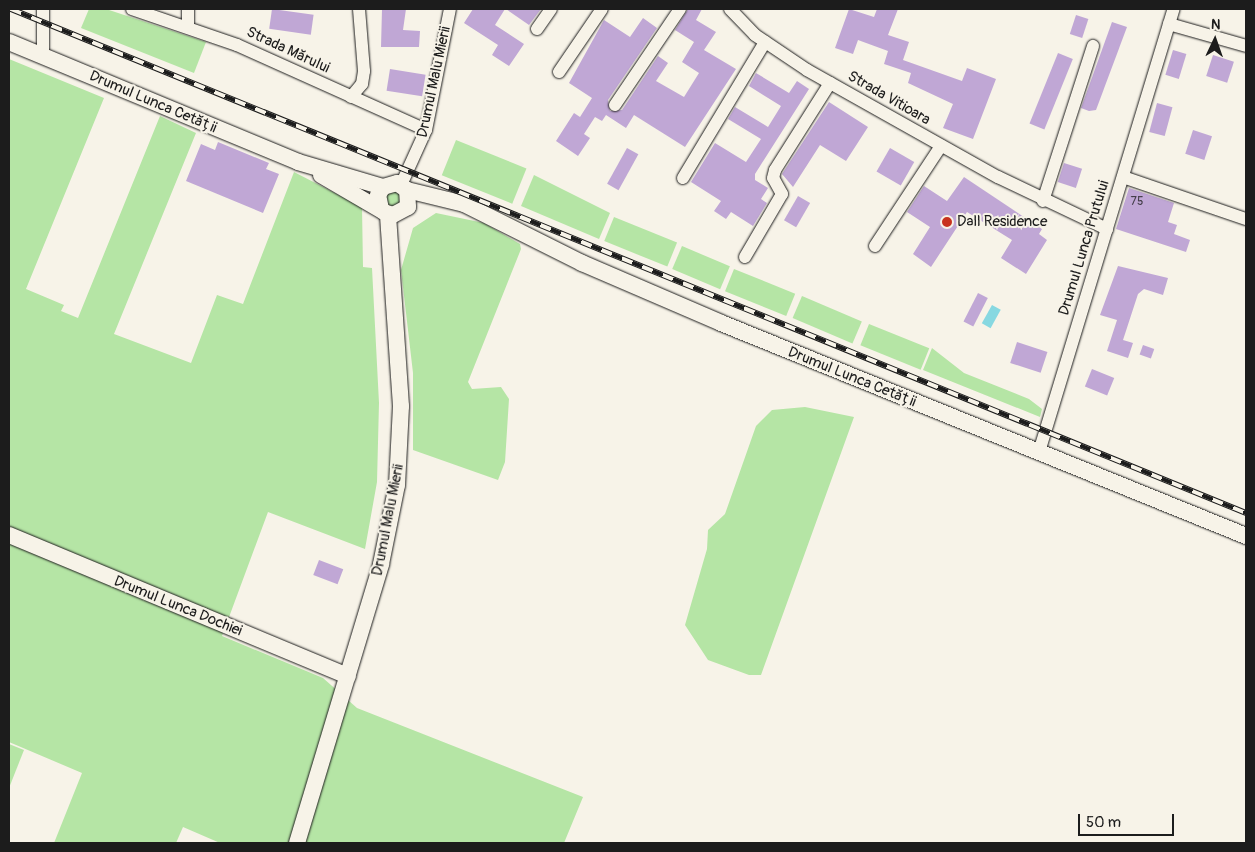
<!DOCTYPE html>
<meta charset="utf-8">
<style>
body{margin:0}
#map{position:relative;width:1255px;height:852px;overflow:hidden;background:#f7f3e8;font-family:Pangolin,sans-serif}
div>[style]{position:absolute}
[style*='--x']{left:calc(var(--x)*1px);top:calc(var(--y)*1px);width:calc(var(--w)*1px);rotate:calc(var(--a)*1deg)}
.green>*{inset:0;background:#b5e5a5;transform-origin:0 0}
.water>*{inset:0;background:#87d8e1;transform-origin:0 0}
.building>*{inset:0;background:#c0a7d5;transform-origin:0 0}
.roads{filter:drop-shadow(0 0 1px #1c1c1c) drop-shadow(0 0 1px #1c1c1c)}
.minor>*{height:12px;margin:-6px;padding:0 6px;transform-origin:6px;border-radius:6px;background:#f7f3e8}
.tertiary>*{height:16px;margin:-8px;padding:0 8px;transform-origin:8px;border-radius:8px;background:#f7f3e8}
.rail>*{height:5.5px;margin-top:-2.75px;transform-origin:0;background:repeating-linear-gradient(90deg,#f7f3e8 0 11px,#1c1c1c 0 22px);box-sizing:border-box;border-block:1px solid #1c1c1c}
.dots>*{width:14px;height:14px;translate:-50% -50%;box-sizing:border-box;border:2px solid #f7f3e8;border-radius:50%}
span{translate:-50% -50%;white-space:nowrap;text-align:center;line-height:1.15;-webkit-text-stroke:4px #f7f3e8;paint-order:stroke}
.number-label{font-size:12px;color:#453f4a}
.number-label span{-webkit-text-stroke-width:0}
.street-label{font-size:15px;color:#1c1c1c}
.poi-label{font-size:15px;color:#1c1c1c}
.left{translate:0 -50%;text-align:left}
.frame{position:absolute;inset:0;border:10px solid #1c1c1c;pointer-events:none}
.north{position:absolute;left:1190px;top:15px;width:50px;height:50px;-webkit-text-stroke:4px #f7f3e8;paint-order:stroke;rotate:3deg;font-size:14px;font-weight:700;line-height:20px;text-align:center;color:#1c1c1c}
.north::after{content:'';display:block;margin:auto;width:18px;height:22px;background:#1c1c1c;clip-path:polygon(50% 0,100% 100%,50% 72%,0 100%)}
.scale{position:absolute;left:1078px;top:814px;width:96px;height:22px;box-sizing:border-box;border:2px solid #1c1c1c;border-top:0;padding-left:6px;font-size:15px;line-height:18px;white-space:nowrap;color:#1c1c1c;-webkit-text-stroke:4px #f7f3e8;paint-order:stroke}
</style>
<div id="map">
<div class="green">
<div style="clip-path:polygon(89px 9px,106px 9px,206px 42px,194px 73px,81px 28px)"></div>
<div style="clip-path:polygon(9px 59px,104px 98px,26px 289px,64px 305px,61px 311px,78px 318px,160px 116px,196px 133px,114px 334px,191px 363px,217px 295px,243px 304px,294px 172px,362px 207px,363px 267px,372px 268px,379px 403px,377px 482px,365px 549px,268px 512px,222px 636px,323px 678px,357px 708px,583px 797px,564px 843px,220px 843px,183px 827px,176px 843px,54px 843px,82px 773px,9px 742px)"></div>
<div style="left:456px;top:140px;width:76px;height:38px;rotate:22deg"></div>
<div style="clip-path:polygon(534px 175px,610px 213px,599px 239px,521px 206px)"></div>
<div style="clip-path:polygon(389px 191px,400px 192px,400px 205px,389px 207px,385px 196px)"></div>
<div style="clip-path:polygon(436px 213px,484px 223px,520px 244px,521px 249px,468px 382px,472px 389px,501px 387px,509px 399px,505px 462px,498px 480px,413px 450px,413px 373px,401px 270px,413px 228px)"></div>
<div style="left:614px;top:217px;width:68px;height:26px;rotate:22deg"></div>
<div style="left:682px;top:246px;width:52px;height:25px;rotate:23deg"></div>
<div style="left:734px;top:269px;width:66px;height:24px;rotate:22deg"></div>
<div style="left:802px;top:296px;width:65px;height:24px;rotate:23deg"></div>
<div style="left:869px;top:324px;width:65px;height:23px;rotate:22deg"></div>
<div style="clip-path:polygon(932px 348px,964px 373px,1029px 399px,1042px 409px,1040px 417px,923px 370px)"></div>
<div style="clip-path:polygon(805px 407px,854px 417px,761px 675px,749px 675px,708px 660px,685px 625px,707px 549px,708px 530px,725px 514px,756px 426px,772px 410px)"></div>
<div style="clip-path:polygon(9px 744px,24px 750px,9px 788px)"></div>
</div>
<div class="water">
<div style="left:992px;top:305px;width:10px;height:21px;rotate:29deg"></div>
</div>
<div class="building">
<div style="left:272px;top:9px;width:42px;height:20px;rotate:8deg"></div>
<div style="clip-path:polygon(382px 9px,406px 9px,403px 30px,420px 31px,419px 47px,381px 47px)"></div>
<div style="clip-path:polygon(473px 9px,505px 9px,495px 25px,524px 44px,509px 66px,492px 55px,498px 45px,464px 23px)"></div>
<div style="clip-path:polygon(506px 9px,541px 9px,529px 25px)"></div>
<div style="clip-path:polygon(688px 9px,702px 9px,696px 20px,716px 32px,704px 50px,736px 69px,685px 147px,634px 115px,626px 128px,606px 115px,602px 121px,595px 117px,584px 134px,590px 138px,578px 156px,556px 141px,574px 113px,580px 117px,592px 98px,569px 83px,604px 20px,630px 37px,643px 18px,657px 28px,608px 100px,610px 111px,622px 110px,658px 56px,668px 63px,656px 81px,684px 97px,699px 73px,682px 62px,694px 42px,675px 30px)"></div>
<div style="clip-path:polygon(849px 9px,874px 17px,877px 9px,898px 9px,888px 35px,909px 42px,903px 60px,962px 81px,967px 68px,996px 79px,973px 139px,943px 128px,953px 104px,908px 83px,911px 73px,884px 64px,888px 51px,858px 40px,853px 54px,835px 48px)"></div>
<div style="left:1076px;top:15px;width:13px;height:20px;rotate:18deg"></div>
<div style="clip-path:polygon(1112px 22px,1127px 27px,1096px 110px,1089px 111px,1081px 108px)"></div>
<div style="left:1173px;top:50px;width:14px;height:26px;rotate:17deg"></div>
<div style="left:1058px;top:53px;width:16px;height:76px;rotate:22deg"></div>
<div style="left:1213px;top:55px;width:22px;height:22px;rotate:18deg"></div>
<div style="left:390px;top:69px;width:36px;height:22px;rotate:9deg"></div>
<div style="clip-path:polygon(756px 73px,789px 93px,797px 81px,809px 89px,755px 174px,755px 180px,768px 188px,761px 199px,767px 203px,753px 226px,731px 212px,726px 219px,714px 211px,721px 201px,691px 182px,715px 143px,746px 162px,761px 139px,728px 119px,735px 107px,768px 127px,781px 106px,749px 86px)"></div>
<div style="clip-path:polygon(829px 102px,868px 127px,846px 161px,820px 145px,793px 187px,782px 174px)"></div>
<div style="left:1157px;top:103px;width:16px;height:30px;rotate:15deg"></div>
<div style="left:1193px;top:130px;width:20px;height:25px;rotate:18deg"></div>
<div style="clip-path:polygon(218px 142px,269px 163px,266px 169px,279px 174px,263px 213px,186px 181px,201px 144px,215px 150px)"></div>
<div style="left:627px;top:148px;width:13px;height:41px;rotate:29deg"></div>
<div style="left:890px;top:148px;width:28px;height:27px;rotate:30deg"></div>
<div style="left:1064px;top:163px;width:19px;height:20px;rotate:18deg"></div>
<div style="clip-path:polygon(964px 177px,1042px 229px,1039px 234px,1047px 240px,1026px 274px,1001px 258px,1012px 240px,967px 212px,931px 267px,913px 254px,930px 227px,907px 212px,924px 186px,947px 201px)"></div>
<div style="clip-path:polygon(1129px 188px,1174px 203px,1168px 222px,1177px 225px,1174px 234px,1190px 240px,1186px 252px,1116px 229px)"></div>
<div style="left:798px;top:196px;width:14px;height:28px;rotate:30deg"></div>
<div style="clip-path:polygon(1118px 266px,1168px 278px,1163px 295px,1144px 289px,1138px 294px,1123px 340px,1133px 343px,1128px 358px,1107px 351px,1117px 320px,1100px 315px)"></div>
<div style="left:978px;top:293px;width:11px;height:32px;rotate:27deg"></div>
<div style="left:1017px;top:342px;width:32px;height:22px;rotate:18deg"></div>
<div style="left:1143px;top:345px;width:12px;height:10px;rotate:20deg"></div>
<div style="left:1092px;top:369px;width:24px;height:19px;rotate:22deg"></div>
<div style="left:319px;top:560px;width:26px;height:16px;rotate:21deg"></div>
</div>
<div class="roads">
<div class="minor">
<div style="--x:43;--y:9;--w:47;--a:90"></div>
<div style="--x:132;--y:9;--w:111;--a:18.9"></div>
<div style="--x:237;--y:45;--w:207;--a:24.2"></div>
<div style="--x:730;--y:9;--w:36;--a:46"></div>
<div style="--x:755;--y:35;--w:63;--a:33.9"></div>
<div style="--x:807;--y:70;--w:219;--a:29.3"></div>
<div style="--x:998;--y:177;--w:121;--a:25.5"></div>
<div style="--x:1169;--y:24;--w:80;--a:15.9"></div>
<div style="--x:188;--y:25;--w:16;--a:-90"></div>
<div style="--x:537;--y:29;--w:24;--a:-55"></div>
<div style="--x:559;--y:72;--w:76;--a:-55.7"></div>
<div style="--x:351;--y:97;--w:17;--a:-50"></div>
<div style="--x:362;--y:84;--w:13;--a:-81"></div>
<div style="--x:364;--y:71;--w:62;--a:-94.6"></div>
<div style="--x:615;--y:105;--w:116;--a:-55.9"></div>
<div style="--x:1123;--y:177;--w:130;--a:18.9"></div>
<div style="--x:683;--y:178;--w:159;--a:-58.9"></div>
<div style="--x:401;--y:185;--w:60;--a:-65.6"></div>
<div style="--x:426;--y:130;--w:123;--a:-78.8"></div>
<div style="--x:1043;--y:201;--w:163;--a:-72.1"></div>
<div style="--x:875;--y:246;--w:120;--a:-56.6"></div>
<div style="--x:745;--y:257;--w:73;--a:-59.6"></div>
<div style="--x:782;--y:194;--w:18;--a:-119"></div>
<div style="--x:773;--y:178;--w:8;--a:-76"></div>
<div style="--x:775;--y:170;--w:103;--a:-57.7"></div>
<div style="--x:1039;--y:452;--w:463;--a:-73.1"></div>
</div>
<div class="tertiary">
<div style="--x:9;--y:42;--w:313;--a:22.5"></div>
<div style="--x:298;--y:162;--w:89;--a:16.4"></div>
<div style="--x:321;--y:175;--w:73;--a:30.4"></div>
<div style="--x:384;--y:212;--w:9;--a:18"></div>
<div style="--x:393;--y:215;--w:17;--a:-28"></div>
<div style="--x:408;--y:207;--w:17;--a:-93"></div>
<div style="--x:407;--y:190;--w:12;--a:-145"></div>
<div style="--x:397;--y:183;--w:15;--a:164"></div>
<div style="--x:383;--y:187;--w:9;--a:122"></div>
<div style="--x:378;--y:195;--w:14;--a:78"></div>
<div style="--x:407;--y:190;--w:59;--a:13.8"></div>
<div style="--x:464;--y:204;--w:132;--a:26.6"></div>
<div style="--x:582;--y:263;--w:151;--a:23.3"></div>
<div style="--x:721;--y:323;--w:567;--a:22.08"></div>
<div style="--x:9;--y:535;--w:367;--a:22.6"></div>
<div style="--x:297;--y:843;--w:291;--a:-73.2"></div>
<div style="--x:381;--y:564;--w:81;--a:-78.6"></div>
<div style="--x:397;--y:485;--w:79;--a:-87.1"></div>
<div style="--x:401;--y:406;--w:192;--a:-93.9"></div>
</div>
</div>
<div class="rail">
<div style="--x:11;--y:9;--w:1334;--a:22.2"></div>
</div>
<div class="dots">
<div style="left:947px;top:222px;background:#c8321e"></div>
</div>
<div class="number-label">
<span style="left:1137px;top:202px">75</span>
</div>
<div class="street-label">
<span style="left:288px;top:50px;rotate:25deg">Strada Mărului</span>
<span style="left:434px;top:82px;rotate:-78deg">Drumul Malu Mierii</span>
<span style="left:889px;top:98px;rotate:30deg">Strada Vitioara</span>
<span style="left:153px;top:102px;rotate:23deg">Drumul Lunca Cetății</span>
<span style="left:1084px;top:248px;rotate:-73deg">Drumul Lunca Prutului</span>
<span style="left:852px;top:377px;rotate:22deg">Drumul Lunca Cetății</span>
<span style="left:388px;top:520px;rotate:-79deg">Drumul Malu Mierii</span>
<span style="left:178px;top:606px;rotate:22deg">Drumul Lunca Dochiei</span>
</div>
<div class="poi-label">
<span class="left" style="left:957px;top:222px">Dall Residence</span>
</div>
<div class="frame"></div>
<div class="north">N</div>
<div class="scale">50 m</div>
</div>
